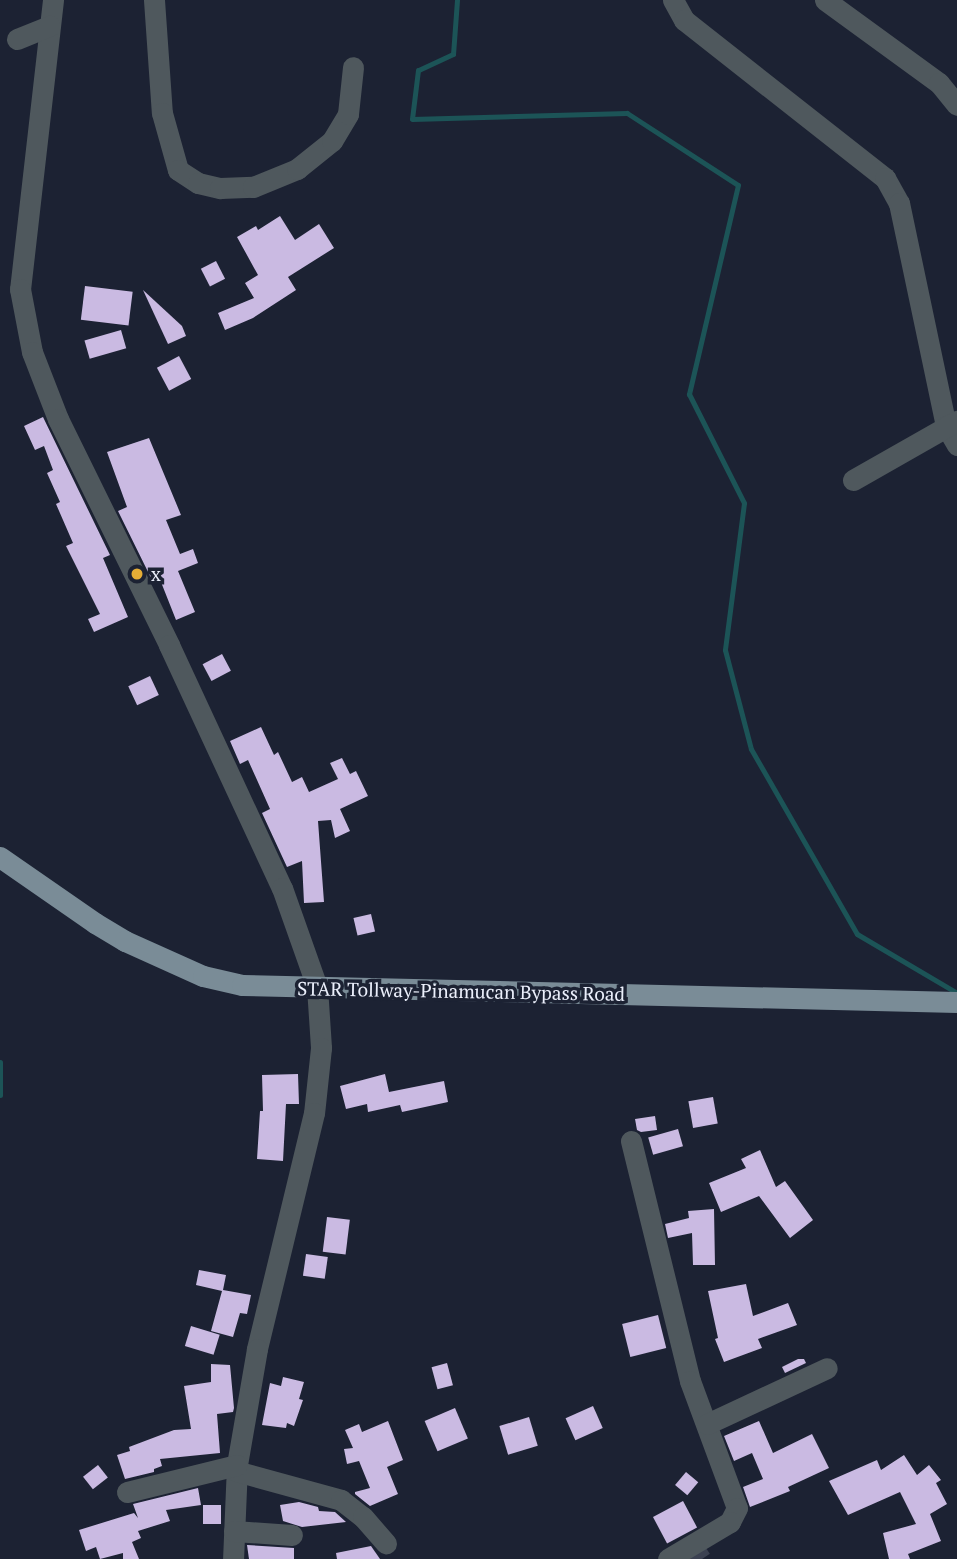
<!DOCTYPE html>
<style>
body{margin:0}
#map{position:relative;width:957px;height:1559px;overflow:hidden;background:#1c2233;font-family:"PT Serif",serif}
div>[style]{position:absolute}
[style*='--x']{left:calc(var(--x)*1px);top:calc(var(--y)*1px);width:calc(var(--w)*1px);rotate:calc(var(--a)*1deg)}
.stream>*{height:5px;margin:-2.5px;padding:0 2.5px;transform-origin:2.5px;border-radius:2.5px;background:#1c5457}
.building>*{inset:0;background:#cabae2;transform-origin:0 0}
.minor-tunnel>*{height:21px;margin-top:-10.5px;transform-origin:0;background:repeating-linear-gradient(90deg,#3b4151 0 21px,transparent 0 31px)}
.minor>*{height:21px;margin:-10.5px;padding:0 10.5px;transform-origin:10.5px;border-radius:10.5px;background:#4f585d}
.major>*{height:21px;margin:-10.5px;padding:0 10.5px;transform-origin:10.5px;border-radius:10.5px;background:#7a8c97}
.dots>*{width:19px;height:19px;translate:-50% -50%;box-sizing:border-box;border:4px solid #1c2233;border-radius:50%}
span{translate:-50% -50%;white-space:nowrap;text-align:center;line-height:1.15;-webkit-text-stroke:7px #1c2233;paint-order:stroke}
.poi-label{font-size:19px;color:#ebeffb}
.left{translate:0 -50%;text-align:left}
.street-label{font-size:19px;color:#ebeffb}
</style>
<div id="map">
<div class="stream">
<div style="--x:457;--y:0;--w:54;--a:94.2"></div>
<div style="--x:453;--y:54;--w:38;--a:155"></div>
<div style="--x:418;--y:70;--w:49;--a:97"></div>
<div style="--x:412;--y:119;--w:215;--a:-1.6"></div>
<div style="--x:627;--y:113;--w:132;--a:33"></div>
<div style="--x:738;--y:185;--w:215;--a:103.2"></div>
<div style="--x:689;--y:394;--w:122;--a:63.2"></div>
<div style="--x:744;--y:503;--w:148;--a:97.4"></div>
<div style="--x:725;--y:650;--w:102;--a:75.3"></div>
<div style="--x:751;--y:749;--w:213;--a:60.2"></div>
<div style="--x:857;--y:934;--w:116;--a:30.5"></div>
<div style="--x:0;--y:1062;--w:33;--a:90"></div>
</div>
<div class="building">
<div style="clip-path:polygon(280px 216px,295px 240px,319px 224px,334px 248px,288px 277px,296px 290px,253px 318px,225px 330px,218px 313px,254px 298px,245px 283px,258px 275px,237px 237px,256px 226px,258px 230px)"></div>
<div style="left:216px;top:261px;width:20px;height:17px;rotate:63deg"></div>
<div style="left:85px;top:286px;width:48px;height:34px;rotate:7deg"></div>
<div style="clip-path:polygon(143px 290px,182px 326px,186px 336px,168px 344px)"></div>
<div style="left:121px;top:330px;width:19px;height:38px;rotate:74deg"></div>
<div style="left:179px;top:356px;width:26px;height:25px;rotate:62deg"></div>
<div style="clip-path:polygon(43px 417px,110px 555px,103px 558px,128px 617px,94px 632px,88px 619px,100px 614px,66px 546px,73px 543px,56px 504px,60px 502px,47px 473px,53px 470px,44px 446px,35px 450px,24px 426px)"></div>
<div style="clip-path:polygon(149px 438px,181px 515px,166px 520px,180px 554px,193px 549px,198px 563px,178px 571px,195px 612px,176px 620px,159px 577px,152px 580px,118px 511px,127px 507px,107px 452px)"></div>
<div style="left:222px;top:654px;width:19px;height:22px;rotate:62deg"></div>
<div style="left:150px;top:676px;width:21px;height:24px;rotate:65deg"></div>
<div style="clip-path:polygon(261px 727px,274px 755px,278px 752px,292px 782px,302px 777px,309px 792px,338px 779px,330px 763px,342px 758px,350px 774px,356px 771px,368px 796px,340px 809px,350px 831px,335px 838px,331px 820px,318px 821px,324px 902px,304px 903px,302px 861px,287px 867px,262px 813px,270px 809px,248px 760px,240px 764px,230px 741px)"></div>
<div style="left:371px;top:914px;width:18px;height:18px;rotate:77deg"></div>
<div style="clip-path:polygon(298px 1074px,299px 1104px,286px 1104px,283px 1161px,257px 1159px,260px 1111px,263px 1111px,262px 1075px)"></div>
<div style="clip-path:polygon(385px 1074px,389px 1092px,444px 1081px,448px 1102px,402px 1112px,400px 1105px,368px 1112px,367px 1104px,346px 1109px,340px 1086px)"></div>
<div style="left:713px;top:1097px;width:27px;height:25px;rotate:80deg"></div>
<div style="clip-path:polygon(655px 1116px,657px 1130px,641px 1132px,637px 1130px,635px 1119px)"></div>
<div style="left:678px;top:1129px;width:18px;height:31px;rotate:74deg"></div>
<div style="clip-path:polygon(760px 1150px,776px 1187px,785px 1181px,813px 1220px,790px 1238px,759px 1196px,721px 1212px,709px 1183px,746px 1168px,741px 1159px)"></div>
<div style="clip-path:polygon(714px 1209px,715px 1265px,693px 1265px,692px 1233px,668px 1238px,665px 1224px,689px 1218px,688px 1211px)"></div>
<div style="left:327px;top:1217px;width:23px;height:35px;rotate:7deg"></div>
<div style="left:306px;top:1254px;width:22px;height:22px;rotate:8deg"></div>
<div style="clip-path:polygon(199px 1270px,226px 1275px,223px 1290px,251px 1295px,247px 1314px,240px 1313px,233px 1337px,211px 1331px,222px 1291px,196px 1285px)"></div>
<div style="clip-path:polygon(746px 1284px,753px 1316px,788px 1303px,797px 1325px,758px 1339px,762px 1348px,724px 1362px,715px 1339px,718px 1338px,708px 1291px)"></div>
<div style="left:658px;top:1315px;width:34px;height:37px;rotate:76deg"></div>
<div style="left:191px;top:1326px;width:30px;height:21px;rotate:17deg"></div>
<div style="clip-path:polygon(798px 1359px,804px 1359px,806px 1363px,785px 1373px,782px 1367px)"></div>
<div style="left:447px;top:1363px;width:23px;height:16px;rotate:75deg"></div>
<div style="clip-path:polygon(211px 1364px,230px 1365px,234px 1408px,233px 1412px,217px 1414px,220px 1453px,160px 1459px,162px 1466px,154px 1469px,154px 1472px,125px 1479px,117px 1455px,130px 1451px,129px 1447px,174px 1430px,191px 1429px,184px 1386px,211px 1382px)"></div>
<div style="clip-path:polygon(283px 1377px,304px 1382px,299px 1399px,303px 1400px,294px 1426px,287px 1423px,286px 1428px,262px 1425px,270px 1383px,281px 1386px)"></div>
<div style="left:593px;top:1406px;width:24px;height:30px;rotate:66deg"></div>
<div style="left:455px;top:1408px;width:33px;height:33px;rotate:67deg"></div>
<div style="left:529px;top:1417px;width:30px;height:31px;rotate:73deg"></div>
<div style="clip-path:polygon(388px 1421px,403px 1460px,387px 1467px,398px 1494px,370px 1506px,355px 1494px,355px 1492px,370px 1488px,359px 1461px,347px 1464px,344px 1449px,353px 1448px,345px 1430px,359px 1424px,362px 1432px)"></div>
<div style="clip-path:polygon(759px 1421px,773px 1453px,812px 1434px,829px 1468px,788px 1487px,790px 1491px,750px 1507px,743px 1487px,763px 1479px,752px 1453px,734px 1461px,724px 1436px)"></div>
<div style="clip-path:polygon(904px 1455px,917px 1475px,929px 1465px,941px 1480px,936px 1483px,947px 1504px,930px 1514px,941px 1541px,908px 1554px,910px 1559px,889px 1559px,883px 1533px,916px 1524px,900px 1492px,848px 1515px,829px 1481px,877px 1460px,881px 1470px)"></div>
<div style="left:98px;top:1465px;width:16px;height:19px;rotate:52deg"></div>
<div style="left:686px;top:1472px;width:16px;height:17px;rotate:40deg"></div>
<div style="clip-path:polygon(198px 1488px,201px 1505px,166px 1510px,170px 1521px,138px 1531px,141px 1538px,132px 1542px,139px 1559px,123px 1559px,123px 1553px,100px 1559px,96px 1547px,86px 1551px,79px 1530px,134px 1513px,138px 1518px,133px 1504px)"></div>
<div style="left:683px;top:1501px;width:30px;height:34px;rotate:62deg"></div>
<div style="clip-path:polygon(299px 1502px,318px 1507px,319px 1511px,335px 1512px,346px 1522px,302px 1527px,283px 1521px,280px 1505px)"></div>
<div style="left:221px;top:1505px;width:19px;height:18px;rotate:90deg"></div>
<div style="clip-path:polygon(247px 1545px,294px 1548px,294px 1559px,249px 1559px)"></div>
<div style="clip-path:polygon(371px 1546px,380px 1559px,337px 1559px,336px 1553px)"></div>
</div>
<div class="minor-tunnel">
<div style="--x:695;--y:1550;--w:11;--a:56"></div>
</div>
<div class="minor">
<div style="--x:53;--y:0;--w:291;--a:96.5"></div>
<div style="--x:20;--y:289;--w:64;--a:79.2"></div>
<div style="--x:32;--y:352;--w:72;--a:68.8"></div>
<div style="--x:58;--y:419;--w:252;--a:63.8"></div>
<div style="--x:169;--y:645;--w:268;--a:65.1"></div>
<div style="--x:282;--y:888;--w:105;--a:70.5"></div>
<div style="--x:317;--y:987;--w:61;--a:86.2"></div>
<div style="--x:321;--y:1048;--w:65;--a:96.1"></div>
<div style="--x:314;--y:1113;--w:243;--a:103.6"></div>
<div style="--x:257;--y:1349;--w:118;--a:99.8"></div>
<div style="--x:237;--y:1465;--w:94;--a:92.4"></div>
<div style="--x:154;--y:0;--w:113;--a:86"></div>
<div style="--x:162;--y:113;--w:59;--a:74.3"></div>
<div style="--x:178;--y:170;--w:24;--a:33"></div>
<div style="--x:198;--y:183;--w:23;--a:13"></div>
<div style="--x:220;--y:188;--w:33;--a:-2"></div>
<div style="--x:253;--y:187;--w:48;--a:-22.2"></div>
<div style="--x:297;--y:169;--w:45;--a:-38.7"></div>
<div style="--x:332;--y:141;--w:31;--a:-59"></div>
<div style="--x:348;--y:114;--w:47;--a:-83.9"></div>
<div style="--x:673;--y:0;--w:23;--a:61"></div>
<div style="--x:684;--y:20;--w:256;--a:38.2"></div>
<div style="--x:885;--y:178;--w:29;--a:61"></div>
<div style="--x:899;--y:203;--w:228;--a:78.1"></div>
<div style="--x:946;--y:426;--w:22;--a:60"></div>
<div style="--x:825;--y:0;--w:141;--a:36.1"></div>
<div style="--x:939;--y:83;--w:28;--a:51"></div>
<div style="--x:17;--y:39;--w:35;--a:-22"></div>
<div style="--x:853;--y:480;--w:120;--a:-29.6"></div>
<div style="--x:631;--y:1141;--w:247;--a:76.2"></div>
<div style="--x:690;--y:1381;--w:135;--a:69.7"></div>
<div style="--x:737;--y:1508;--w:16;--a:117"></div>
<div style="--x:730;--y:1522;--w:72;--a:149.2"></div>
<div style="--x:707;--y:1424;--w:132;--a:-25"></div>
<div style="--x:236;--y:1471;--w:109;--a:15.4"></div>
<div style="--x:341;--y:1500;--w:28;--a:38"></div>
<div style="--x:363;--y:1517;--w:35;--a:49"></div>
<div style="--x:127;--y:1492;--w:113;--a:-13.8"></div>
<div style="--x:234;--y:1531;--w:58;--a:3.9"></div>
</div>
<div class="major">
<div style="--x:0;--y:857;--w:116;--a:34.8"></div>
<div style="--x:95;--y:923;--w:35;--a:31"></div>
<div style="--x:125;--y:941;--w:85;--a:24.2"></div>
<div style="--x:203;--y:976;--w:40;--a:13"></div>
<div style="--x:242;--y:985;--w:715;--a:1.36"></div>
</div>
<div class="dots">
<div style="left:137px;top:574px;background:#e5ad36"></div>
</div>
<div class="poi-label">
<span class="left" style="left:151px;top:574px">x</span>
</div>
<div class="street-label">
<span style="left:461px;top:991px;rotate:1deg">STAR Tollway-Pinamucan Bypass Road</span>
</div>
</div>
